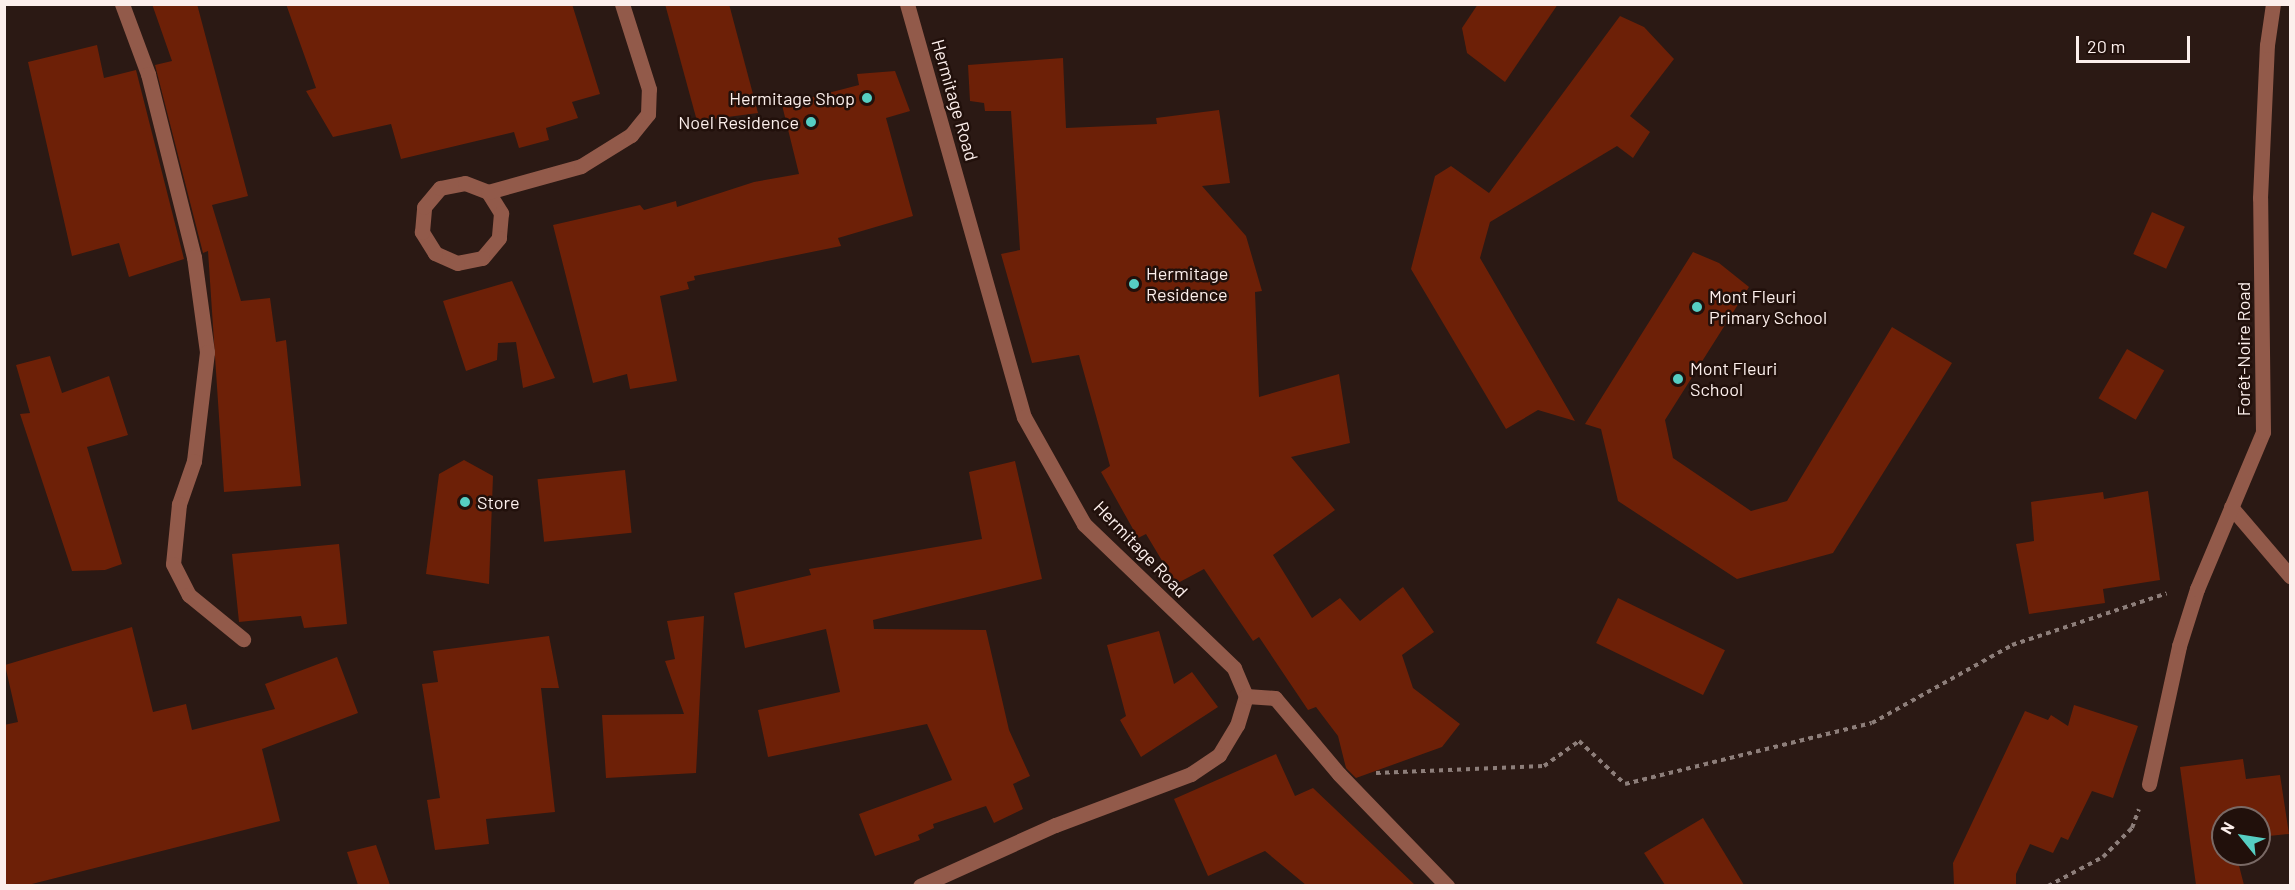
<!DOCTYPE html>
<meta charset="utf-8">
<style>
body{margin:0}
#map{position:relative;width:2295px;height:890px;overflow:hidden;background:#2b1914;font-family:Barlow,sans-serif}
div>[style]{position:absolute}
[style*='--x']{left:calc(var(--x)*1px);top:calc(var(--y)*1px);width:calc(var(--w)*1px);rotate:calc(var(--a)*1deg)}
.building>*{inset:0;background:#6d2007;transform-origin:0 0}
.path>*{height:4px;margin-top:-2px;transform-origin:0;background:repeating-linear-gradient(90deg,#8d7e7a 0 4.5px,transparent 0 9px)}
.service>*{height:15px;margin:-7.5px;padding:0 7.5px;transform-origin:7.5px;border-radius:7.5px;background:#925a4a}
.minor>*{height:15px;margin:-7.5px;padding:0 7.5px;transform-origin:7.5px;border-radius:7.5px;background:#925a4a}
.dots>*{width:16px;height:16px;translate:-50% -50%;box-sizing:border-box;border:3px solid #21100b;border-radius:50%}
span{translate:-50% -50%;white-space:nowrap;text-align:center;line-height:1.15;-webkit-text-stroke:5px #21100b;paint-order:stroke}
.poi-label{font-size:18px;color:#fcefec}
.right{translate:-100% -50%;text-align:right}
.left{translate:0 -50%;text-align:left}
.street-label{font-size:18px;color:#fcefec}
.frame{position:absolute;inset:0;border:6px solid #fcefec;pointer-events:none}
.north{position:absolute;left:2211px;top:806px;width:60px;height:60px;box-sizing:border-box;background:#21100b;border:2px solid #796965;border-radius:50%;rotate:300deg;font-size:16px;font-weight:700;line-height:24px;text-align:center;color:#fcefec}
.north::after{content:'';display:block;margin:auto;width:21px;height:27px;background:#56cec3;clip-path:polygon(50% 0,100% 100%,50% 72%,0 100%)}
.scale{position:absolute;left:2076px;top:36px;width:114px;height:27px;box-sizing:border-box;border:3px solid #fcefec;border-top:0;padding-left:8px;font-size:18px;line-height:21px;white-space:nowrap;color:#fcefec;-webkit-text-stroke:4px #21100b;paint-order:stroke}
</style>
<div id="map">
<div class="building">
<div style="clip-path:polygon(152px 4px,197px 4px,248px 196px,212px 205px,241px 301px,270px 298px,276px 342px,286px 340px,301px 486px,224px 492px,208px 251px,203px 253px,155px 65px,172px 61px)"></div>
<div style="clip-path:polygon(286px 4px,572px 4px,600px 94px,572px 102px,578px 118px,546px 128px,549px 140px,519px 148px,514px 132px,401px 159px,391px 124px,333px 137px,306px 91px,316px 88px)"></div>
<div style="clip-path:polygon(665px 4px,729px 4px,758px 113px,697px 121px)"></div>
<div style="clip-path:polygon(1478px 4px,1558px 4px,1505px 82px,1467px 53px,1462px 28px)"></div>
<div style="clip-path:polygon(1620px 16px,1644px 27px,1674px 59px,1630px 116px,1650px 132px,1633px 158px,1617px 146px,1490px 222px,1480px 258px,1575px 421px,1538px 410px,1506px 429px,1411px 269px,1435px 176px,1451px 166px,1489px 193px)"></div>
<div style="clip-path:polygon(97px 45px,104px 78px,136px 70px,184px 259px,129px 277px,119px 243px,72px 256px,28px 62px)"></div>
<div style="clip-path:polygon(1063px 58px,1066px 128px,1157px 124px,1156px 118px,1219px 110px,1230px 183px,1202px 186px,1246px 236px,1262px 291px,1255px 292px,1259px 397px,1339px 374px,1350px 443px,1291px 457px,1335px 510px,1273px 555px,1312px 618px,1340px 598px,1360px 621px,1403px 587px,1434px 632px,1402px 655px,1413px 688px,1460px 724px,1442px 747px,1356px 778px,1346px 768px,1338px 736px,1316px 707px,1308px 710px,1259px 637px,1253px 641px,1204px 569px,1176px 584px,1146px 534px,1138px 538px,1101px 472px,1110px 466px,1079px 355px,1032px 363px,1001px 254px,1020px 250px,1011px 111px,985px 111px,984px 103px,970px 101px,968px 65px)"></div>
<div style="clip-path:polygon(895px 71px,910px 111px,886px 118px,913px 216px,838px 238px,841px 246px,694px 276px,695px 280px,687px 282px,689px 289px,660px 296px,677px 381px,630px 389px,627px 374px,593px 383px,553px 225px,640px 205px,644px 210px,676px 201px,677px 207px,754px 182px,799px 174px,782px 105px,859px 85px,857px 74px)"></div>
<div style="left:2152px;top:212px;width:36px;height:46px;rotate:24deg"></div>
<div style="clip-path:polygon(1693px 252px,1719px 263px,1749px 287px,1665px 420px,1673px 458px,1751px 511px,1787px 501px,1892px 327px,1952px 363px,1833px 553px,1737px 579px,1618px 501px,1601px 429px,1585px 424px)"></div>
<div style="clip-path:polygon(512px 281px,555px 378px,523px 388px,516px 342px,498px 343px,497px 360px,466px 371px,443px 301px)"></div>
<div style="left:2127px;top:349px;width:43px;height:57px;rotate:30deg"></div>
<div style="clip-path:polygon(50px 356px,62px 393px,109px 376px,128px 435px,87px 447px,122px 564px,105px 570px,72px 571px,20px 414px,30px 413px,16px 365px)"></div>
<div style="clip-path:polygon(464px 460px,493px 476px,489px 584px,426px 574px,439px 474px)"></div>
<div style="clip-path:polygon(1015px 461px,1042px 579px,873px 620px,874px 629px,986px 630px,1009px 730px,1030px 776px,1013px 784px,1023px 809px,994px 823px,986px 806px,933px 824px,934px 828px,918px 835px,920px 840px,875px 856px,859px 814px,952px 780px,927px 724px,768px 757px,758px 710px,840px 692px,826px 629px,745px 648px,734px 593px,811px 575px,809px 569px,982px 539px,969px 472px)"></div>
<div style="left:625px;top:470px;width:63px;height:88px;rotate:84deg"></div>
<div style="clip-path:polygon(2148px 491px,2160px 580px,2103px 589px,2105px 603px,2029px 614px,2016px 544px,2034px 541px,2031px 502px,2103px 492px,2104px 499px)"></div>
<div style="clip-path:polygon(339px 544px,347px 624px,304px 628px,301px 616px,239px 622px,232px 554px)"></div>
<div style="left:1618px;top:598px;width:119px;height:50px;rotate:26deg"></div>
<div style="clip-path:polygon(704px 616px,696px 773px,606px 778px,602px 715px,684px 714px,665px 661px,675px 659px,667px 621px)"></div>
<div style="clip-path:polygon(132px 627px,153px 712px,186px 704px,192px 730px,275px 709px,265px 684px,337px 657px,358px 713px,262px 749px,280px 821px,28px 885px,4px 885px,4px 725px,18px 722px,5px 665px)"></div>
<div style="clip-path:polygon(1159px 631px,1174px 684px,1192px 672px,1218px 707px,1141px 757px,1120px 720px,1126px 716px,1107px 645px)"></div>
<div style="clip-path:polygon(549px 636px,559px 688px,541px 688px,555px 812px,486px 819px,489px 844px,435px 850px,427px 800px,440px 798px,422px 684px,438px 682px,433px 651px)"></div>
<div style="clip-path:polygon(2074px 705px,2138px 726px,2113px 798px,2092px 791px,2068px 840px,2061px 837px,2053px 853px,2030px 844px,2016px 874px,2016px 885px,1954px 885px,1953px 863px,2025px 711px,2048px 720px,2051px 715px,2068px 726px)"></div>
<div style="clip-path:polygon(1276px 754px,1295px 796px,1313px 788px,1415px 885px,1306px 885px,1265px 851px,1208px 876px,1174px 799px)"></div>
<div style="clip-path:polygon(2243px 759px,2246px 779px,2280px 775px,2289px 834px,2259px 837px,2259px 818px,2223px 818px,2223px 854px,2236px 854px,2244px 885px,2196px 885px,2180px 767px)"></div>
<div style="clip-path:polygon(1703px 818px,1744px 885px,1665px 885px,1644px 853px)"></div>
<div style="clip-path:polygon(376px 845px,390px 885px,358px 885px,347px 852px)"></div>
</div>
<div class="path">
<div style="--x:1376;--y:773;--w:168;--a:-2.4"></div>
<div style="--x:1544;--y:766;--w:43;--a:-35.5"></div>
<div style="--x:1579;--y:741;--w:63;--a:43.1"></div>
<div style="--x:1625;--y:784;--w:254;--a:-13.9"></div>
<div style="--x:1872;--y:723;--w:160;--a:-29.1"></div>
<div style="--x:2012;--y:645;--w:163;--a:-18.5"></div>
<div style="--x:2048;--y:886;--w:62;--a:-27.8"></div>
<div style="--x:2103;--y:857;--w:41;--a:-45"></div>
<div style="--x:2132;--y:828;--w:20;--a:-70"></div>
</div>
<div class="service">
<div style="--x:2231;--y:507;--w:91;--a:49.5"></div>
</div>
<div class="minor">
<div style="--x:122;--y:4;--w:75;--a:69.6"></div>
<div style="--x:148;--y:74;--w:189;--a:75.9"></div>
<div style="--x:194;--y:257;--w:96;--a:82.2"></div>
<div style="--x:207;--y:352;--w:110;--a:96.8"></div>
<div style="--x:194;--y:461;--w:46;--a:109.2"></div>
<div style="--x:179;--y:504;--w:60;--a:95.7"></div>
<div style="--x:173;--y:564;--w:35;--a:63"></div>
<div style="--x:189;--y:595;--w:70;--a:39.2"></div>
<div style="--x:907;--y:4;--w:429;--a:74.2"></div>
<div style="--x:1024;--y:417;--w:123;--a:60.7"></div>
<div style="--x:1084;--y:524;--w:208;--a:43.8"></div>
<div style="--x:1234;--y:668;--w:30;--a:67"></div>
<div style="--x:1246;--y:696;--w:30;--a:107"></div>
<div style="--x:1237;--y:725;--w:35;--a:121"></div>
<div style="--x:1219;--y:755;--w:34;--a:146"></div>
<div style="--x:1191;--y:774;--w:145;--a:159.4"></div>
<div style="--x:1055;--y:825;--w:148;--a:155.7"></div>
<div style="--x:488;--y:192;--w:25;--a:58"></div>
<div style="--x:501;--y:213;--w:25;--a:95"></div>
<div style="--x:499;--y:238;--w:26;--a:130"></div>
<div style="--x:482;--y:258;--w:25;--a:169"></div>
<div style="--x:457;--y:263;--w:24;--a:-156"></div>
<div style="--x:435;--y:253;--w:25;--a:-122"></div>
<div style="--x:422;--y:232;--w:25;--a:-85"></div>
<div style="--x:424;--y:207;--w:25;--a:-50"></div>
<div style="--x:440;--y:188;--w:25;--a:-11"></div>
<div style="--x:465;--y:183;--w:25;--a:21"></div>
<div style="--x:488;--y:192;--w:97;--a:-15.6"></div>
<div style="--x:581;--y:166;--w:59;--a:-31.8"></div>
<div style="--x:631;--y:135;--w:27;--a:-51"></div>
<div style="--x:648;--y:114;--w:25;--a:-88"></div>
<div style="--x:649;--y:89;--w:89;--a:-107.6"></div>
<div style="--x:1246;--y:696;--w:29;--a:4"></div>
<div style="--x:1275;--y:698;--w:99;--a:49.9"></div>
<div style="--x:1339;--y:774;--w:156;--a:46"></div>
<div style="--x:2149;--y:784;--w:141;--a:-77.7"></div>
<div style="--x:2179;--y:646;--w:60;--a:-72.5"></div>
<div style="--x:2197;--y:589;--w:170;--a:-67.2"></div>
<div style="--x:2263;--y:432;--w:234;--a:-90.7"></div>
<div style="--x:2260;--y:198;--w:153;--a:-87.4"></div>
<div style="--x:2267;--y:45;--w:41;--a:-81.7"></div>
</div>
<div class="dots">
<div style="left:867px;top:98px;background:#56cec3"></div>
<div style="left:811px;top:122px;background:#56cec3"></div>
<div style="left:1134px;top:284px;background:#56cec3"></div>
<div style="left:1697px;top:307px;background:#56cec3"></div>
<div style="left:1678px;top:379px;background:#56cec3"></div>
<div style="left:465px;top:502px;background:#56cec3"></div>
</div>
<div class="poi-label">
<span class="right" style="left:855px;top:98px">Hermitage Shop</span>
<span class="right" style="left:799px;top:122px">Noel Residence</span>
<span class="left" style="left:1146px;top:284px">Hermitage<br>Residence</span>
<span class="left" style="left:1709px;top:307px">Mont Fleuri<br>Primary School</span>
<span class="left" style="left:1690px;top:379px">Mont Fleuri<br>School</span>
<span class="left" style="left:477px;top:502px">Store</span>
</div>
<div class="street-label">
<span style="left:955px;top:100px;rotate:74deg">Hermitage Road</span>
<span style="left:2243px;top:349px;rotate:-90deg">Forêt-Noire Road</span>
<span style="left:1141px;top:549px;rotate:46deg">Hermitage Road</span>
</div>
<div class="frame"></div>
<div class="north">N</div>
<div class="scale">20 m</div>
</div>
